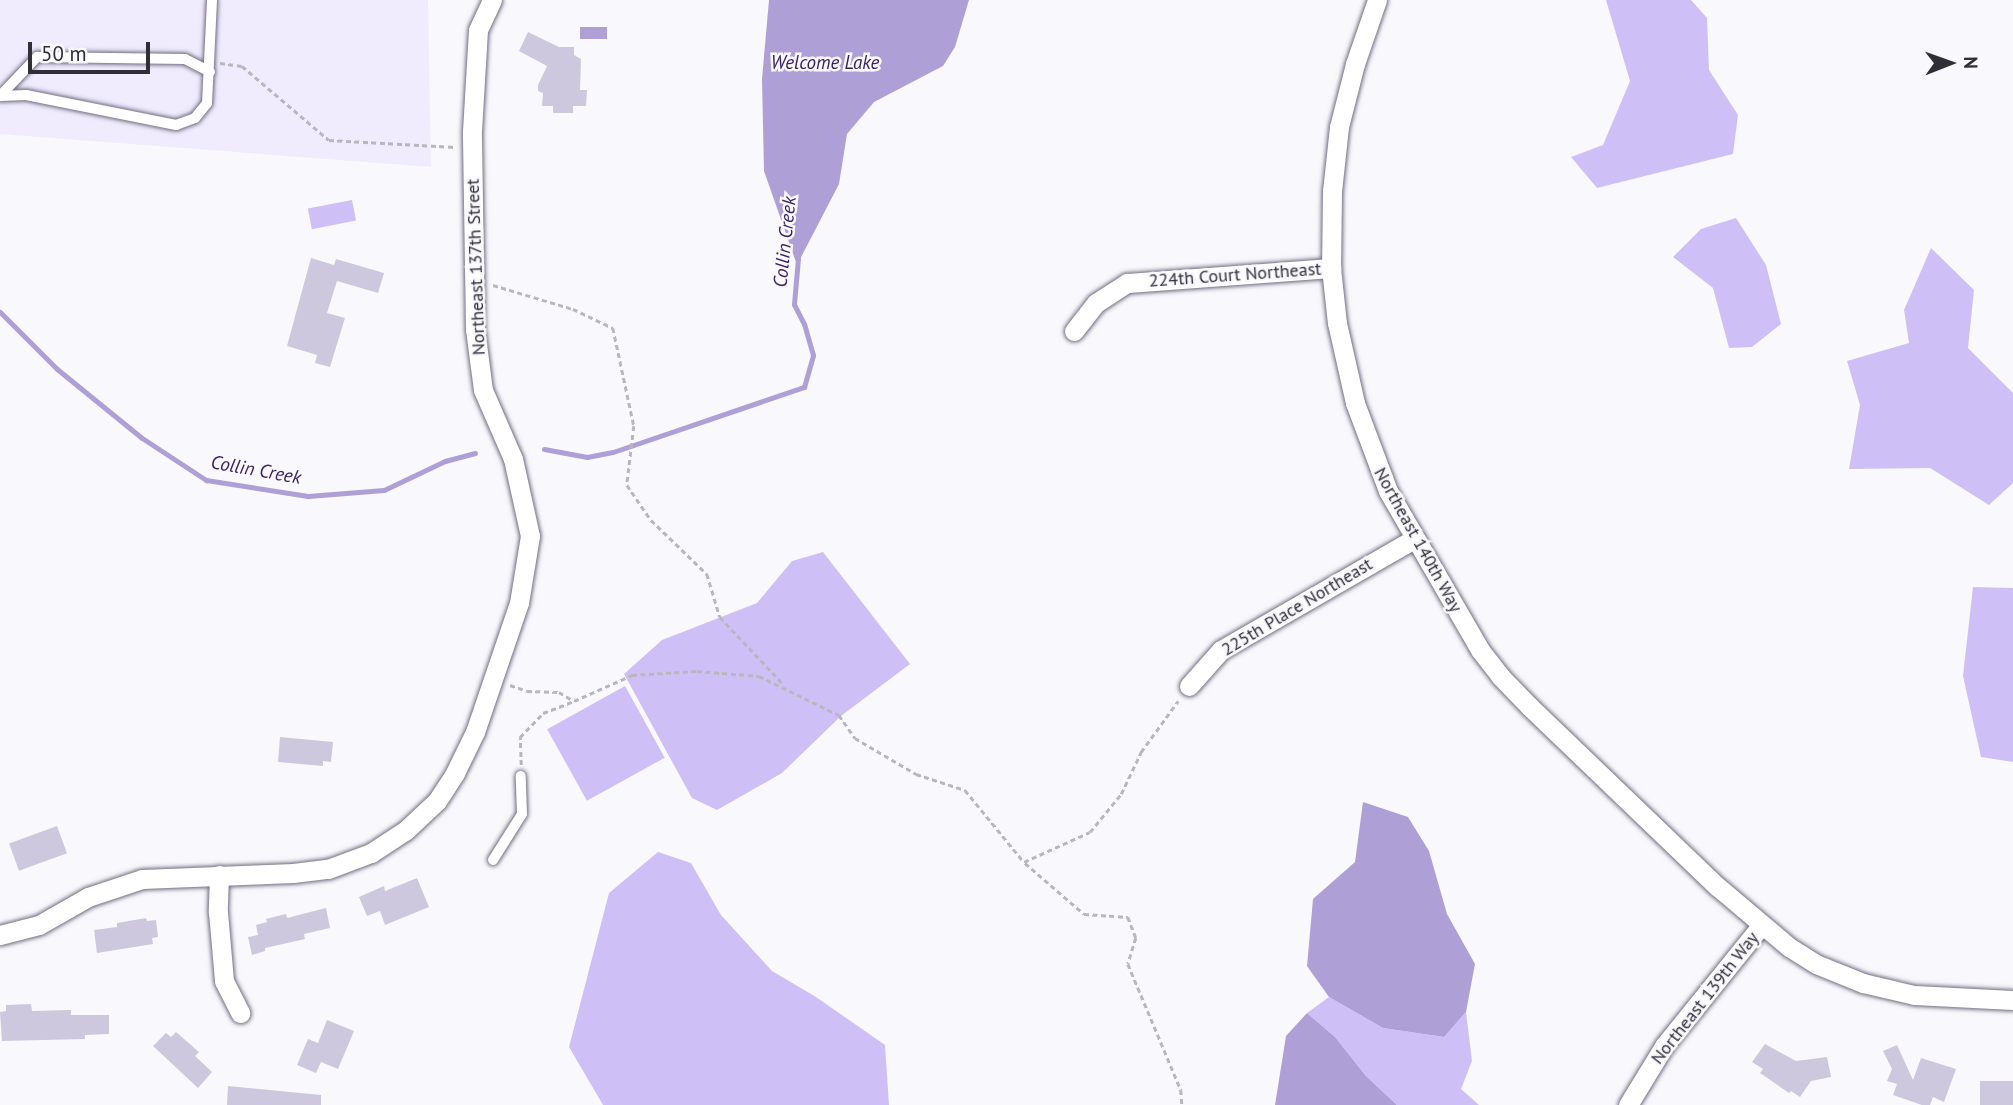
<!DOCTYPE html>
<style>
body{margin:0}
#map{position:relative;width:2013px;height:1105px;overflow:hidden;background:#f9f8fc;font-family:"PT Sans",sans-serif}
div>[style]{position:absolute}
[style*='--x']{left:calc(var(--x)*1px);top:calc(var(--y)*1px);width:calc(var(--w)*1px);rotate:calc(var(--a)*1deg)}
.built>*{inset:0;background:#f0ecfe}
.green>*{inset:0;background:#cec0f6;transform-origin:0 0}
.water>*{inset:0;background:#ae9fd7;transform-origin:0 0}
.stream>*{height:5px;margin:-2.5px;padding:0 2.5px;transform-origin:2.5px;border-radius:2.5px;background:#ae9fd7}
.building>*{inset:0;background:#cdc8de;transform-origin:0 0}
.path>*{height:2.5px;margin-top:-1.25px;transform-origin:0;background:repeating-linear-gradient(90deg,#b8b7bd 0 5px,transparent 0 8.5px)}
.roads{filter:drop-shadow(0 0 2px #726d81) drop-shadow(0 0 2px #726d81)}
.lane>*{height:10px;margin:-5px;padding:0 5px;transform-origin:5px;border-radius:5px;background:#fff}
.street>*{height:19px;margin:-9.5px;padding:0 9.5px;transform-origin:9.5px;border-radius:9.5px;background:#fff}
span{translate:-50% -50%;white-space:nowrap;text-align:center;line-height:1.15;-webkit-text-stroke:5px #f9f8fc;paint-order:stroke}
.street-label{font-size:18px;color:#302e37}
.water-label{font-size:19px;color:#3a2264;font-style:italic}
.north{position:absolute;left:1915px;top:28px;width:70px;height:70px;-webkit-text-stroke:5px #f9f8fc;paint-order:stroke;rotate:89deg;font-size:19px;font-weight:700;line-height:28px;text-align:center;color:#302e37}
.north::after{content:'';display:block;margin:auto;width:24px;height:32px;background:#302e37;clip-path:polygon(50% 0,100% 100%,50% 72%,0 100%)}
.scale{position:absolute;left:28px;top:42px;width:122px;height:32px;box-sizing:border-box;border:4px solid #302e37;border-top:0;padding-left:9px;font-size:21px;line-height:24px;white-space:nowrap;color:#302e37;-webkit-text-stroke:5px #f9f8fc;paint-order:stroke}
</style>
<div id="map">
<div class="built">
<div style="clip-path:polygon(0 0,428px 0,431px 167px,0 134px)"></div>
</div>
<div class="green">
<div style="clip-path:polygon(1606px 0,1691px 0,1707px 18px,1709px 70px,1738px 115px,1733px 154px,1597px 188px,1571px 157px,1603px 145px,1630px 81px)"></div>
<div style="left:352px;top:200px;width:21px;height:45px;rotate:79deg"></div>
<div style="clip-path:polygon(1736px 218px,1766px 265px,1781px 324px,1752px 347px,1729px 348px,1713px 288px,1673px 257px,1701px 229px)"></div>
<div style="clip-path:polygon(1931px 248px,1974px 290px,1968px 348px,2013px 393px,2013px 483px,1989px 505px,1930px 468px,1849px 469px,1860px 405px,1847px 361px,1909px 343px,1904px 310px)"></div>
<div style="clip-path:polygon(823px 552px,910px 664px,841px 716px,782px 773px,717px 810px,692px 798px,624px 674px,662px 640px,757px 603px,792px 561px)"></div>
<div style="clip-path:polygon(1973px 587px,2013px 588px,2013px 762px,1981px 757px,1963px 676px)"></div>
<div style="left:625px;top:686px;width:82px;height:89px;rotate:61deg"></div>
<div style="clip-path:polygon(658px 852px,691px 863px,721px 915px,772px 971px,816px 997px,885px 1045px,889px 1105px,603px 1105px,569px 1047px,609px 893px)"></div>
<div style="clip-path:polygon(1329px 997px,1383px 1028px,1444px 1037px,1466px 1012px,1472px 1061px,1461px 1089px,1479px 1105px,1397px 1105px,1366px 1076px,1335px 1037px,1307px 1013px)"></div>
</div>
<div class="water">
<div style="clip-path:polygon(769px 0,969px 0,955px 47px,943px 66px,874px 102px,847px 134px,839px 184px,797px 265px,764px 171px,762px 79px)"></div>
<div style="left:580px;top:27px;width:27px;height:12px"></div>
<div style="clip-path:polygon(1363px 802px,1408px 817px,1429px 851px,1447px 914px,1475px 964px,1466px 1012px,1444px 1037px,1383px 1028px,1329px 997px,1307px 966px,1313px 899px,1355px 862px)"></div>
<div style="clip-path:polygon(1307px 1013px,1335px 1037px,1366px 1076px,1397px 1105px,1275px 1105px,1286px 1036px)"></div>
</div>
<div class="stream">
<div style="--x:0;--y:312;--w:81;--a:45"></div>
<div style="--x:57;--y:369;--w:109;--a:39.1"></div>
<div style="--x:142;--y:438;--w:77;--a:33.3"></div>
<div style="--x:206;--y:480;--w:103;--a:8.9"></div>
<div style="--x:308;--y:496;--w:76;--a:-4.5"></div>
<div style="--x:384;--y:490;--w:68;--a:-25.4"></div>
<div style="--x:445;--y:461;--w:31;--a:-15"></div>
<div style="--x:544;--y:449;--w:44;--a:10.5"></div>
<div style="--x:587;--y:457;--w:26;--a:-11"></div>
<div style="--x:613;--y:452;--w:202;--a:-18.8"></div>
<div style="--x:804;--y:387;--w:33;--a:-74"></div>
<div style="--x:813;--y:355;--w:32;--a:-106"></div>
<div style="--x:804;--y:324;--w:22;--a:-117"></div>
<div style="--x:794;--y:304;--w:46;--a:-85"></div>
</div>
<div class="building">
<div style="clip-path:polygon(528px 32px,559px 47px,574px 47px,574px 55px,581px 59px,580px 90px,587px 90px,586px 106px,573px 106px,573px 113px,553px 113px,553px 106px,542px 106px,543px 93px,538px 91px,538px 85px,547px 66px,519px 51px)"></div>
<div style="clip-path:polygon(311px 258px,334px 265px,336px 259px,384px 273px,378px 293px,337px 281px,327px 313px,345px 318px,330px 367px,315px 363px,317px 355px,287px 346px)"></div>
<div style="clip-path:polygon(280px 737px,333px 742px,331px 762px,323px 761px,323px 766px,278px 762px)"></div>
<div style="left:57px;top:826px;width:29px;height:51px;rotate:70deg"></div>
<div style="clip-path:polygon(417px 878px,429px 907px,385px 925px,380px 911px,367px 916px,359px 897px,384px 886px,385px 891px)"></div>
<div style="clip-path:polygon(326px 908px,330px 928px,304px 934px,305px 939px,265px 948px,265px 951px,252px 955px,248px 937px,258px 935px,256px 925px,267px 922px,266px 919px,286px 914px,287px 918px)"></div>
<div style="clip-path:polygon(146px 918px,147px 921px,156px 920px,158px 937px,152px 938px,153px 944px,97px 953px,94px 930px,117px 927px,117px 923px)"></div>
<div style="clip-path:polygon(31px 1004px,32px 1011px,71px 1010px,71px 1015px,109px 1015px,109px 1034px,85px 1035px,85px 1039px,2px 1041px,0 1012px,6px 1011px,6px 1005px)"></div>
<div style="clip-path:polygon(327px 1020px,354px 1031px,338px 1069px,321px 1062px,316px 1073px,297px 1065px,308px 1039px,318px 1043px)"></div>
<div style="clip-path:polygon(176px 1032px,199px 1052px,195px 1056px,212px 1072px,198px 1088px,153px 1046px,166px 1033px,171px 1037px)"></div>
<div style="clip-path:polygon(1765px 1044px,1796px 1061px,1827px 1057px,1831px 1077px,1811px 1081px,1800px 1097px,1791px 1091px,1789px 1093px,1760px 1073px,1763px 1069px,1752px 1062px)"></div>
<div style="clip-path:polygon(1897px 1045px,1913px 1080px,1921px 1058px,1956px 1069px,1944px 1102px,1933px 1097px,1930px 1105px,1922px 1105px,1893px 1095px,1897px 1084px,1887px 1081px,1892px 1069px,1883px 1051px)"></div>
<div style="left:1980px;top:1081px;width:33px;height:24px"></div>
<div style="clip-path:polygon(228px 1086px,321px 1095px,321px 1105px,227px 1105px)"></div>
</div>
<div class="path">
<div style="--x:220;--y:63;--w:22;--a:8"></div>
<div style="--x:242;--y:66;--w:114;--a:40.4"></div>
<div style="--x:329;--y:140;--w:126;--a:3.2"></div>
<div style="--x:493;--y:285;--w:84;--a:16.7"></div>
<div style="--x:573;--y:309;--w:44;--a:25.4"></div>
<div style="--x:613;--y:328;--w:100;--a:77.9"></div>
<div style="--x:634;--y:426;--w:59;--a:96.8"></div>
<div style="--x:627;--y:485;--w:42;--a:55.6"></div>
<div style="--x:651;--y:520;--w:78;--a:44"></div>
<div style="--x:707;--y:574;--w:45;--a:73.2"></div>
<div style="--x:720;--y:617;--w:93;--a:46.7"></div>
<div style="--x:510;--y:685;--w:18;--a:19"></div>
<div style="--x:527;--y:691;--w:32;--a:2"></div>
<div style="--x:559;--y:692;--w:17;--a:31"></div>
<div style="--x:574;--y:701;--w:64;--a:-24.1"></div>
<div style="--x:632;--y:675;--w:65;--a:-3.5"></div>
<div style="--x:697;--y:671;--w:62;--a:4.6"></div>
<div style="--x:759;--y:676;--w:89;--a:26"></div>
<div style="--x:839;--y:715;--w:28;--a:55"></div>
<div style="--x:855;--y:738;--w:71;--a:30.5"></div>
<div style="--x:916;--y:774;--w:52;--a:18.1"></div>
<div style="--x:965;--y:790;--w:93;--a:50.7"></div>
<div style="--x:1024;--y:862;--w:72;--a:-24.4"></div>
<div style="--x:1090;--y:832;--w:49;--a:-50.8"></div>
<div style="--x:1121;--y:794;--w:47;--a:-64.5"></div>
<div style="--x:1141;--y:752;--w:63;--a:-54"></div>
<div style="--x:521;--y:765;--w:28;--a:-92"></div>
<div style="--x:520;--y:737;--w:33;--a:-46"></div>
<div style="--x:543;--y:713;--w:33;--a:-21"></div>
<div style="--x:1025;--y:863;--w:78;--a:40.8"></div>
<div style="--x:1084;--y:914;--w:44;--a:3.9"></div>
<div style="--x:1128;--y:917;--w:22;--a:69"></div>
<div style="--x:1136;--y:938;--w:27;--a:107"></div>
<div style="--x:1128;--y:964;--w:137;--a:67.2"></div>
<div style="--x:1181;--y:1090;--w:15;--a:86"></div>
</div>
<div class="roads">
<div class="lane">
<div style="--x:0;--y:96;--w:26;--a:-2"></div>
<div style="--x:26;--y:95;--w:153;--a:11.3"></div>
<div style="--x:176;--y:125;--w:20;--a:-20"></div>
<div style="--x:195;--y:118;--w:19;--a:-51"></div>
<div style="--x:207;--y:103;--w:103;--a:-87.2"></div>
<div style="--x:0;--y:96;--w:54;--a:-46.5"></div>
<div style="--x:37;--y:57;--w:148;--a:0.8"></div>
<div style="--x:185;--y:59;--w:28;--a:27"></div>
<div style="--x:493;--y:860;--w:54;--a:-57.8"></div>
<div style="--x:522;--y:814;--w:38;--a:-92"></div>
</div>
<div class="street">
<div style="--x:1377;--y:0;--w:68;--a:109"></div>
<div style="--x:1355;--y:64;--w:65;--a:104.3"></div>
<div style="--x:1339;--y:127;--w:64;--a:96.2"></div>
<div style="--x:1332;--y:191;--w:77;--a:90.7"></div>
<div style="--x:1331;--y:268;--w:55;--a:83.8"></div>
<div style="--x:1337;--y:323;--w:82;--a:77.3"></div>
<div style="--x:1355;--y:403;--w:94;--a:69.4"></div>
<div style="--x:1388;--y:491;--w:184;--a:59.9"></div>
<div style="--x:1480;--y:650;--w:33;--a:52"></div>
<div style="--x:1500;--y:676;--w:43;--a:45.9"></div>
<div style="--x:1530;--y:707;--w:260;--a:43.8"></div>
<div style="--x:1718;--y:887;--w:93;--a:40.2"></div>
<div style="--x:1789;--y:947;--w:32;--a:32"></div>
<div style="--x:1816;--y:964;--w:51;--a:22"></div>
<div style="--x:1863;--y:983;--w:52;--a:13.2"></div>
<div style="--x:1914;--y:995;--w:99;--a:2.9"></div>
<div style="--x:1074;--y:331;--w:36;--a:-52"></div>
<div style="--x:1096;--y:303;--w:37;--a:-33"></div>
<div style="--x:1127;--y:283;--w:205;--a:-4.2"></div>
<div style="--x:1189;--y:686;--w:48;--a:-48.4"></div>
<div style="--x:1221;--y:650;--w:223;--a:-29.9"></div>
<div style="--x:219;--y:875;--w:37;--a:92"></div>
<div style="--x:218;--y:912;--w:69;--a:85"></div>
<div style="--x:224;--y:981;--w:36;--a:63"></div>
<div style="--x:0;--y:935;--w:40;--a:-14.4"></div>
<div style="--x:39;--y:925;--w:56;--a:-29.7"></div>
<div style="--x:88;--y:897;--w:57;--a:-18.4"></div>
<div style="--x:142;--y:879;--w:151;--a:-2.3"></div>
<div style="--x:293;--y:873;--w:35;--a:-7"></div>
<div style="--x:328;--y:869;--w:46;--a:-20.4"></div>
<div style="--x:371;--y:853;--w:42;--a:-33.3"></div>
<div style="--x:406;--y:830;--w:42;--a:-43.1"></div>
<div style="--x:437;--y:801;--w:33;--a:-57"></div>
<div style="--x:455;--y:773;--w:46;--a:-64"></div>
<div style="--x:475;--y:732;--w:136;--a:-71.2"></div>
<div style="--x:519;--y:603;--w:68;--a:-80.7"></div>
<div style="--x:530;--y:536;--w:79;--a:-102.4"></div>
<div style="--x:513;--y:459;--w:75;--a:-113.5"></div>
<div style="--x:483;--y:390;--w:62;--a:-97.5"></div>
<div style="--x:475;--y:329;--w:198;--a:-90.9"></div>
<div style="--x:472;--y:131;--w:101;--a:-86.6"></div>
<div style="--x:478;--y:30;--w:33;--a:-65"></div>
<div style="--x:1628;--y:1105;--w:69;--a:-58.6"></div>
<div style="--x:1664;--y:1046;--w:154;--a:-51.1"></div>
</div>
</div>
<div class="street-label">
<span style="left:476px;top:267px;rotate:-92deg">Northeast 137th Street</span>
<span style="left:1235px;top:275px;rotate:-4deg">224th Court Northeast</span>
<span style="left:1418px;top:540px;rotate:61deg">Northeast 140th Way</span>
<span style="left:1297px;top:607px;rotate:-31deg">225th Place Northeast</span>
<span style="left:1705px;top:998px;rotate:-52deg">Northeast 139th Way</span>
</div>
<div class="water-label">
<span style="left:825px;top:63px">Welcome Lake</span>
<span style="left:785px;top:242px;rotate:-84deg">Collin Creek</span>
<span style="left:256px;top:470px;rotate:10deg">Collin Creek</span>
</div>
<div class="north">N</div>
<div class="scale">50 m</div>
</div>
